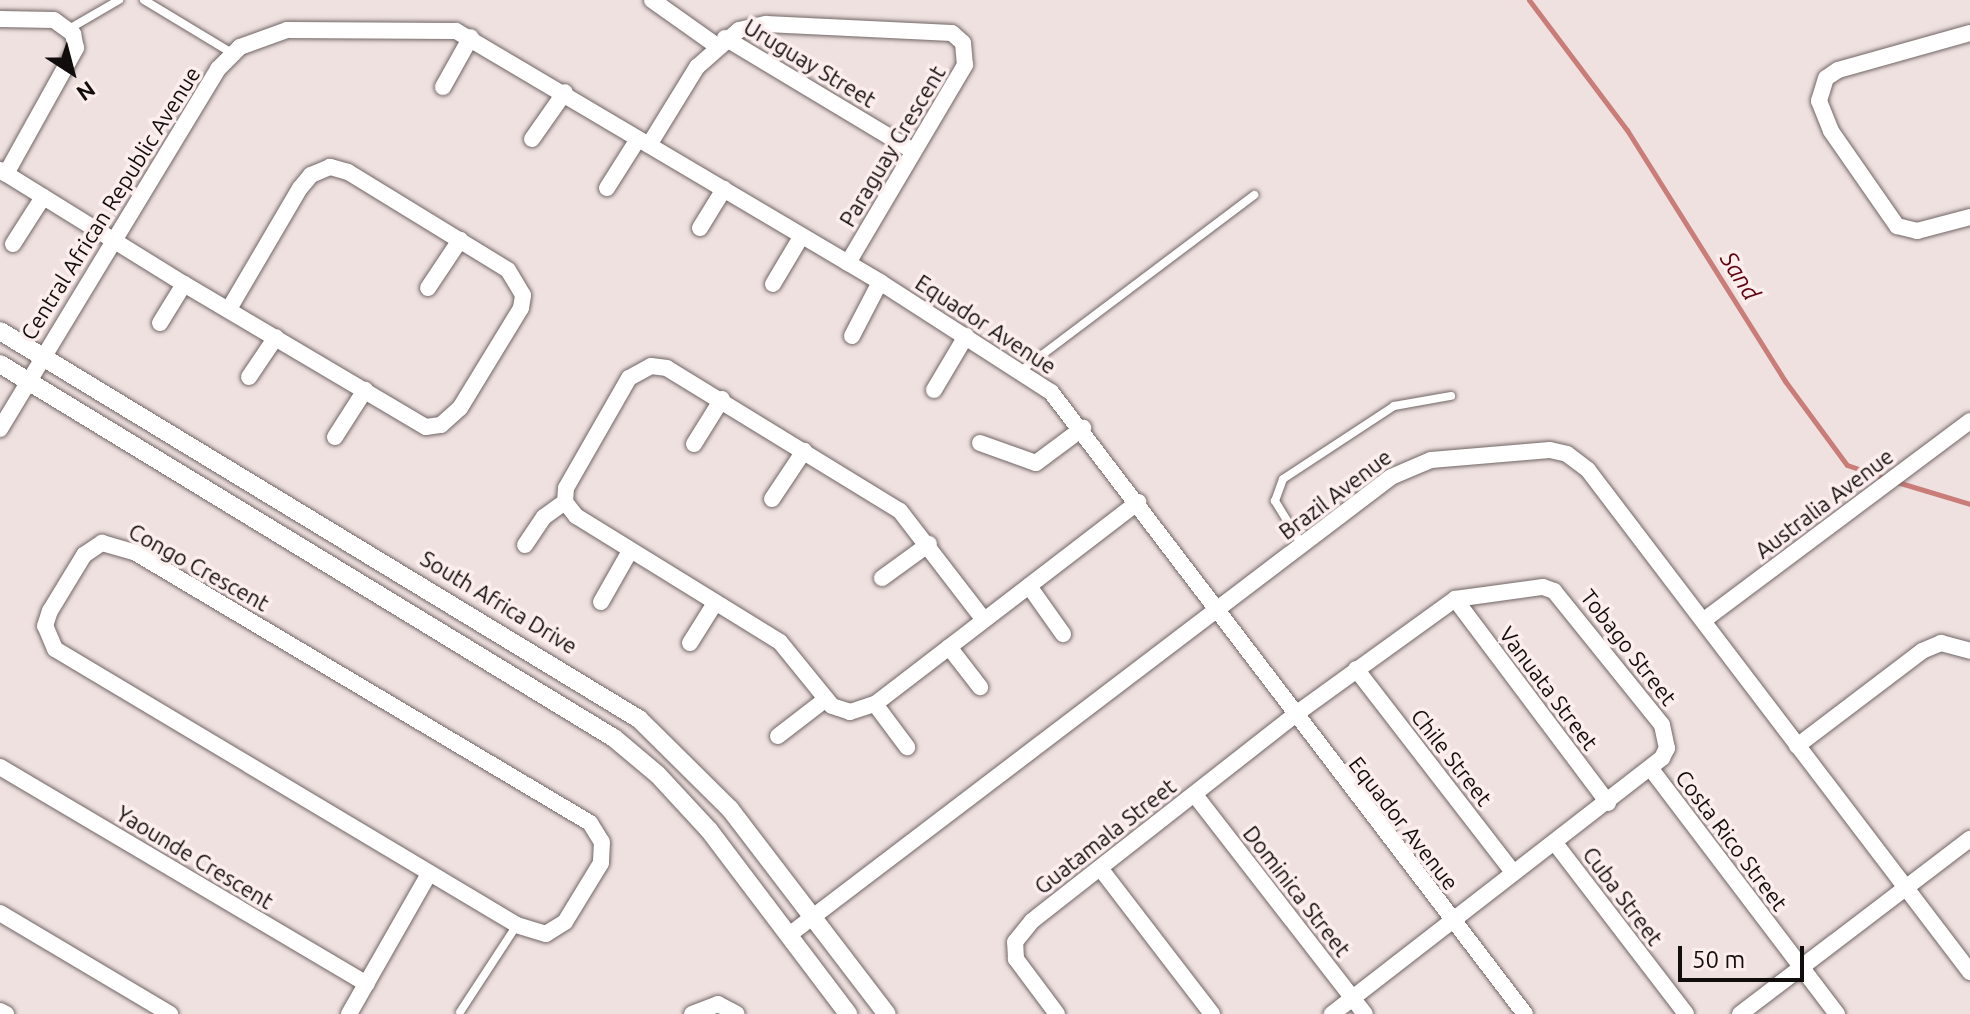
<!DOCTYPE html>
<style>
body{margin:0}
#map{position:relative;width:1970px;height:1014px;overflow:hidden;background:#efe1e0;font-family:Ubuntu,sans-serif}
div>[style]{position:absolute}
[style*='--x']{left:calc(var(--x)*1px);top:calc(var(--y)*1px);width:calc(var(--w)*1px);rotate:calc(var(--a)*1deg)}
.stream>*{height:5px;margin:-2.5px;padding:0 2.5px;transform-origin:2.5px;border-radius:2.5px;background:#ca7c79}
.roads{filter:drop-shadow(0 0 2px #716665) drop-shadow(0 0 2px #716665)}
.service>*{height:8px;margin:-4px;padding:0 4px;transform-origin:4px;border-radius:4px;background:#fff}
.minor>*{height:16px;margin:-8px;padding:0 8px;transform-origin:8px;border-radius:8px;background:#fff}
.tertiary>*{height:18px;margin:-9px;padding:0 9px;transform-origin:9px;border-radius:9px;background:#fff}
span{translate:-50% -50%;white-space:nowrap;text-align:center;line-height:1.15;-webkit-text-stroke:7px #fceeed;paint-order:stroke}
.street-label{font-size:22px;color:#110d0c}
.water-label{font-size:24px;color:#61000e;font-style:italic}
.north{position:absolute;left:32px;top:32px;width:80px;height:80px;-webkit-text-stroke:6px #fceeed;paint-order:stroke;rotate:144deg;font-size:22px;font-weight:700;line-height:32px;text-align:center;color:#110d0c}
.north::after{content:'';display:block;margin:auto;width:28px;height:36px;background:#110d0c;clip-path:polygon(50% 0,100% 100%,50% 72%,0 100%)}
.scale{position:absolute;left:1678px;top:946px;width:126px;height:36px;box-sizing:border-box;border:4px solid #110d0c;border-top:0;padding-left:10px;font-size:24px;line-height:28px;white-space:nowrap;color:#110d0c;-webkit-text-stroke:6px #fceeed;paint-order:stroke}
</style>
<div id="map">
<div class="stream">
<div style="--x:1529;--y:0;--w:163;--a:53"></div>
<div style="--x:1627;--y:130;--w:297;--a:57.8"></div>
<div style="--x:1785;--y:381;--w:104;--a:53.6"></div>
<div style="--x:1847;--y:465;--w:43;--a:18.9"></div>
<div style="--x:1897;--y:482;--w:76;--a:16.8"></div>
</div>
<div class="roads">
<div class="service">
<div style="--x:144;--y:0;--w:103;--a:31.1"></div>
<div style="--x:69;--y:29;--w:58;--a:-30.1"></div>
<div style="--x:1022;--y:370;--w:291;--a:-37"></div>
<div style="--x:1302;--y:545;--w:52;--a:-121.5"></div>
<div style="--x:1275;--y:501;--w:23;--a:-70"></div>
<div style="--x:1283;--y:479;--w:133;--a:-33.3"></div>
<div style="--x:1394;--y:406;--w:58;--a:-10"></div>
<div style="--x:460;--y:1012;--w:104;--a:-56.8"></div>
</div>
<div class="minor">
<div style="--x:652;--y:0;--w:80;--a:35.3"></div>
<div style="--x:0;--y:19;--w:54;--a:1.1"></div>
<div style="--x:54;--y:20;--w:24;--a:36"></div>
<div style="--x:73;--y:34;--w:14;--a:78"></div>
<div style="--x:76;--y:48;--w:144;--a:119.1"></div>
<div style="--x:1970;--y:33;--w:137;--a:164.3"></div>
<div style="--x:1838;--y:70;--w:14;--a:146"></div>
<div style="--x:1826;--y:78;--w:24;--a:107"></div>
<div style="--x:1819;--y:101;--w:32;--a:68"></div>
<div style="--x:1831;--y:131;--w:116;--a:55.2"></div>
<div style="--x:1897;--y:226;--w:21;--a:14"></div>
<div style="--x:1917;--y:231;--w:55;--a:-14.8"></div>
<div style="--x:725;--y:38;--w:219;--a:31"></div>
<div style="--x:443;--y:87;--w:57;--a:-60.8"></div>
<div style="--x:532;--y:139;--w:57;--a:-54.9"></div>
<div style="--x:649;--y:145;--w:92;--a:-58.4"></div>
<div style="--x:697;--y:67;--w:56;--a:-41.4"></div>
<div style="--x:739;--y:30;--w:28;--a:-13"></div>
<div style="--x:766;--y:24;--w:186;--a:2.8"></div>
<div style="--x:952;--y:33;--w:15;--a:42"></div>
<div style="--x:963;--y:43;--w:22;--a:85"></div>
<div style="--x:965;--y:65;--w:230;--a:120.6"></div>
<div style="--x:0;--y:170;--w:216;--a:31.8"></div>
<div style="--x:184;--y:284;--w:281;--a:30.6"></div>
<div style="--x:426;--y:427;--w:15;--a:-8"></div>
<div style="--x:441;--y:425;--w:25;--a:-42"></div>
<div style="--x:460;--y:408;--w:117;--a:-58.6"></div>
<div style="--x:521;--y:308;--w:13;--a:-81"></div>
<div style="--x:523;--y:295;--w:29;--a:-121"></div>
<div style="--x:508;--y:270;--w:188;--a:-148.5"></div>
<div style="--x:348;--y:172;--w:19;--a:-164"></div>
<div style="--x:330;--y:167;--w:21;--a:157"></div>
<div style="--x:311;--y:175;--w:17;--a:130"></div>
<div style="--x:300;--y:188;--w:140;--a:120.4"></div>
<div style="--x:607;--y:188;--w:58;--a:-57.7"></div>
<div style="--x:700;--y:228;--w:46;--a:-58.4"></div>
<div style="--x:13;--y:244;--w:56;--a:-57.4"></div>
<div style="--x:773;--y:284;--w:55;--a:-59.2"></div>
<div style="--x:428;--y:288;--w:58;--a:-56.3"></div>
<div style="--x:160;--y:323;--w:46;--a:-58.4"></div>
<div style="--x:852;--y:336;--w:61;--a:-62.6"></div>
<div style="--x:249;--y:377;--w:48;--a:-56"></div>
<div style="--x:934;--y:390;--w:63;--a:-59.3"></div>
<div style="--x:0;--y:429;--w:421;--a:-58.8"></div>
<div style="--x:218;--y:69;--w:31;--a:-45"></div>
<div style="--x:240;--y:47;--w:50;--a:-19.9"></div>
<div style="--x:287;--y:30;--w:169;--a:0.3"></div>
<div style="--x:456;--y:31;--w:493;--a:30.6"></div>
<div style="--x:880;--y:282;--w:203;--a:32.8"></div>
<div style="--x:1051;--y:392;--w:782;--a:52.69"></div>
<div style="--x:335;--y:437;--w:56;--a:-57.4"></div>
<div style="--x:980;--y:443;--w:59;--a:19.7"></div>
<div style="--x:1036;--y:463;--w:59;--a:-36.7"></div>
<div style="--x:694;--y:444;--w:53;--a:-58.1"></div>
<div style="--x:772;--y:499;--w:58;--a:-56.3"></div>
<div style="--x:102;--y:543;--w:35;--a:16"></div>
<div style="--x:136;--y:553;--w:528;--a:30.74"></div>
<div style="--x:590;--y:823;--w:22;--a:58"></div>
<div style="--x:602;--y:842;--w:21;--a:93"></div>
<div style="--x:601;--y:863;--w:69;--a:121.4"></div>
<div style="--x:565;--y:922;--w:22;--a:148"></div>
<div style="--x:546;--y:934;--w:30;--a:-163"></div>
<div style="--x:517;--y:925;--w:538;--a:-149.15"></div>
<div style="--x:55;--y:649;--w:25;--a:-113"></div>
<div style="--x:45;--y:626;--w:16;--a:-72"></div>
<div style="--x:50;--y:611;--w:66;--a:-58.7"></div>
<div style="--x:84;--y:555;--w:22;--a:-34"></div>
<div style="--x:525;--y:545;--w:34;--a:-56"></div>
<div style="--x:544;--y:517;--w:26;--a:-36"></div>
<div style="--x:882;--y:578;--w:58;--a:-35.9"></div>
<div style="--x:1029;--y:586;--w:59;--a:54.7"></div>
<div style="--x:1455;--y:599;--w:255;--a:53.1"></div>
<div style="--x:601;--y:602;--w:59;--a:-60.4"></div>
<div style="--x:984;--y:620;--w:138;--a:-127.6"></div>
<div style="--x:900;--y:511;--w:273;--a:-148.5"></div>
<div style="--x:667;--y:368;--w:16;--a:-173"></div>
<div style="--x:651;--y:366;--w:25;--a:151"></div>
<div style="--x:629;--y:378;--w:127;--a:119.8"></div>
<div style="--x:566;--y:488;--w:14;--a:94"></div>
<div style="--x:565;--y:502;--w:18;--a:52"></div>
<div style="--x:576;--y:516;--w:240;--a:31.7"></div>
<div style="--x:780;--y:642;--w:82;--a:50.9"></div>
<div style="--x:832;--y:706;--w:19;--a:18"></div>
<div style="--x:850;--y:712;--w:26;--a:-18"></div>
<div style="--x:875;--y:704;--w:332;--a:-37.5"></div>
<div style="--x:1704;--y:620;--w:332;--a:-36.8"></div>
<div style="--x:690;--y:643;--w:47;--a:-58"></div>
<div style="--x:949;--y:647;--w:51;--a:52.2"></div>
<div style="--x:1356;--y:669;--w:257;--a:52.3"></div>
<div style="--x:875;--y:704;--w:54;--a:53.3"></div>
<div style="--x:778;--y:736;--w:61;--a:-37.6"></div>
<div style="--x:1797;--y:746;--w:157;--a:-37.2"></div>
<div style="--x:1922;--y:651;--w:21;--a:-23"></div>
<div style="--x:1941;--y:643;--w:30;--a:15"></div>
<div style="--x:0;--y:767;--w:426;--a:30.6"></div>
<div style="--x:1651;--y:769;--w:308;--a:52.8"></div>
<div style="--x:1195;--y:795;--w:277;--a:52.2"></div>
<div style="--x:1555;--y:843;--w:215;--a:52.5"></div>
<div style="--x:1100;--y:868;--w:184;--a:52.5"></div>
<div style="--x:0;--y:913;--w:198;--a:30.7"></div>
<div style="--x:789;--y:935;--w:756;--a:-37.26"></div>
<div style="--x:1391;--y:477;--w:43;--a:-23"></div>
<div style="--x:1431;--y:460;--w:119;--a:-4.8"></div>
<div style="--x:1550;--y:450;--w:17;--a:13"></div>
<div style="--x:1567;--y:454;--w:26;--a:37"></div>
<div style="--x:1588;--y:470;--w:631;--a:52.73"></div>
<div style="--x:0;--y:1011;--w:7;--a:27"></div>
<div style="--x:349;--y:1014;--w:161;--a:-60.3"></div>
<div style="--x:692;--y:1014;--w:28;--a:-21"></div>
<div style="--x:718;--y:1004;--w:21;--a:28"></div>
<div style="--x:1057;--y:1014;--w:69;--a:-126.7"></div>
<div style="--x:1016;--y:959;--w:17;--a:-93"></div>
<div style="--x:1015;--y:942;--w:27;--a:-51"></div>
<div style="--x:1032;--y:921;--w:332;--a:-38.1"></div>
<div style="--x:1293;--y:716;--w:200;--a:-35.8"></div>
<div style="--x:1455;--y:599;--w:89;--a:-7.8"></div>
<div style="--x:1543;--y:587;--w:12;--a:20"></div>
<div style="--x:1554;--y:591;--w:172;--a:51.1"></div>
<div style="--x:1662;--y:725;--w:24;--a:78"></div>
<div style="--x:1667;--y:748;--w:11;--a:117"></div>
<div style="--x:1662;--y:758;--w:418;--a:142.2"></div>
<div style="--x:1740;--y:1014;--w:289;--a:-37.3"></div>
</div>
<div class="tertiary">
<div style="--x:0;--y:331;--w:748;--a:31.27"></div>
<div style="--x:639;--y:719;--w:128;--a:44.7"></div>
<div style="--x:730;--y:809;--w:258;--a:52.6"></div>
<div style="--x:0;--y:364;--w:719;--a:31.35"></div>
<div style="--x:614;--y:738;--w:57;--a:40.1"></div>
<div style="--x:658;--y:775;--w:75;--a:47.2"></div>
<div style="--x:709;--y:830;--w:231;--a:52.9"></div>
</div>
</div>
<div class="street-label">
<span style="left:810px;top:63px;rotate:31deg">Uruguay Street</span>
<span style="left:892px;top:146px;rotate:-59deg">Paraguay Crescent</span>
<span style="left:110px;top:203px;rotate:-58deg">Central African Republic Avenue</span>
<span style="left:986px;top:324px;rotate:33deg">Equador Avenue</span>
<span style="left:1335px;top:494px;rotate:-37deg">Brazil Avenue</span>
<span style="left:1824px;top:503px;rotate:-37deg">Australia Avenue</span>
<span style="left:199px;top:567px;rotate:29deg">Congo Crescent</span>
<span style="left:499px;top:602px;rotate:31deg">South Africa Drive</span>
<span style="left:1629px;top:647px;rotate:52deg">Tobago Street</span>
<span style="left:1549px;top:688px;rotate:53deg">Vanuata Street</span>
<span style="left:1452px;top:757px;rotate:52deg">Chile Street</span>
<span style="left:1404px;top:823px;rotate:52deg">Equador Avenue</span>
<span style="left:1105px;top:836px;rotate:-38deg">Guatamala Street</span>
<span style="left:1732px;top:840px;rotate:53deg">Costa Rico Street</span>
<span style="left:195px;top:857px;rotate:31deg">Yaounde Crescent</span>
<span style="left:1297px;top:891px;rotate:52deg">Dominica Street</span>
<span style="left:1623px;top:896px;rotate:53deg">Cuba Street</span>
</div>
<div class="water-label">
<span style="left:1740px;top:276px;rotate:58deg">Sand</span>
</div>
<div class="north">N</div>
<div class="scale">50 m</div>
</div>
